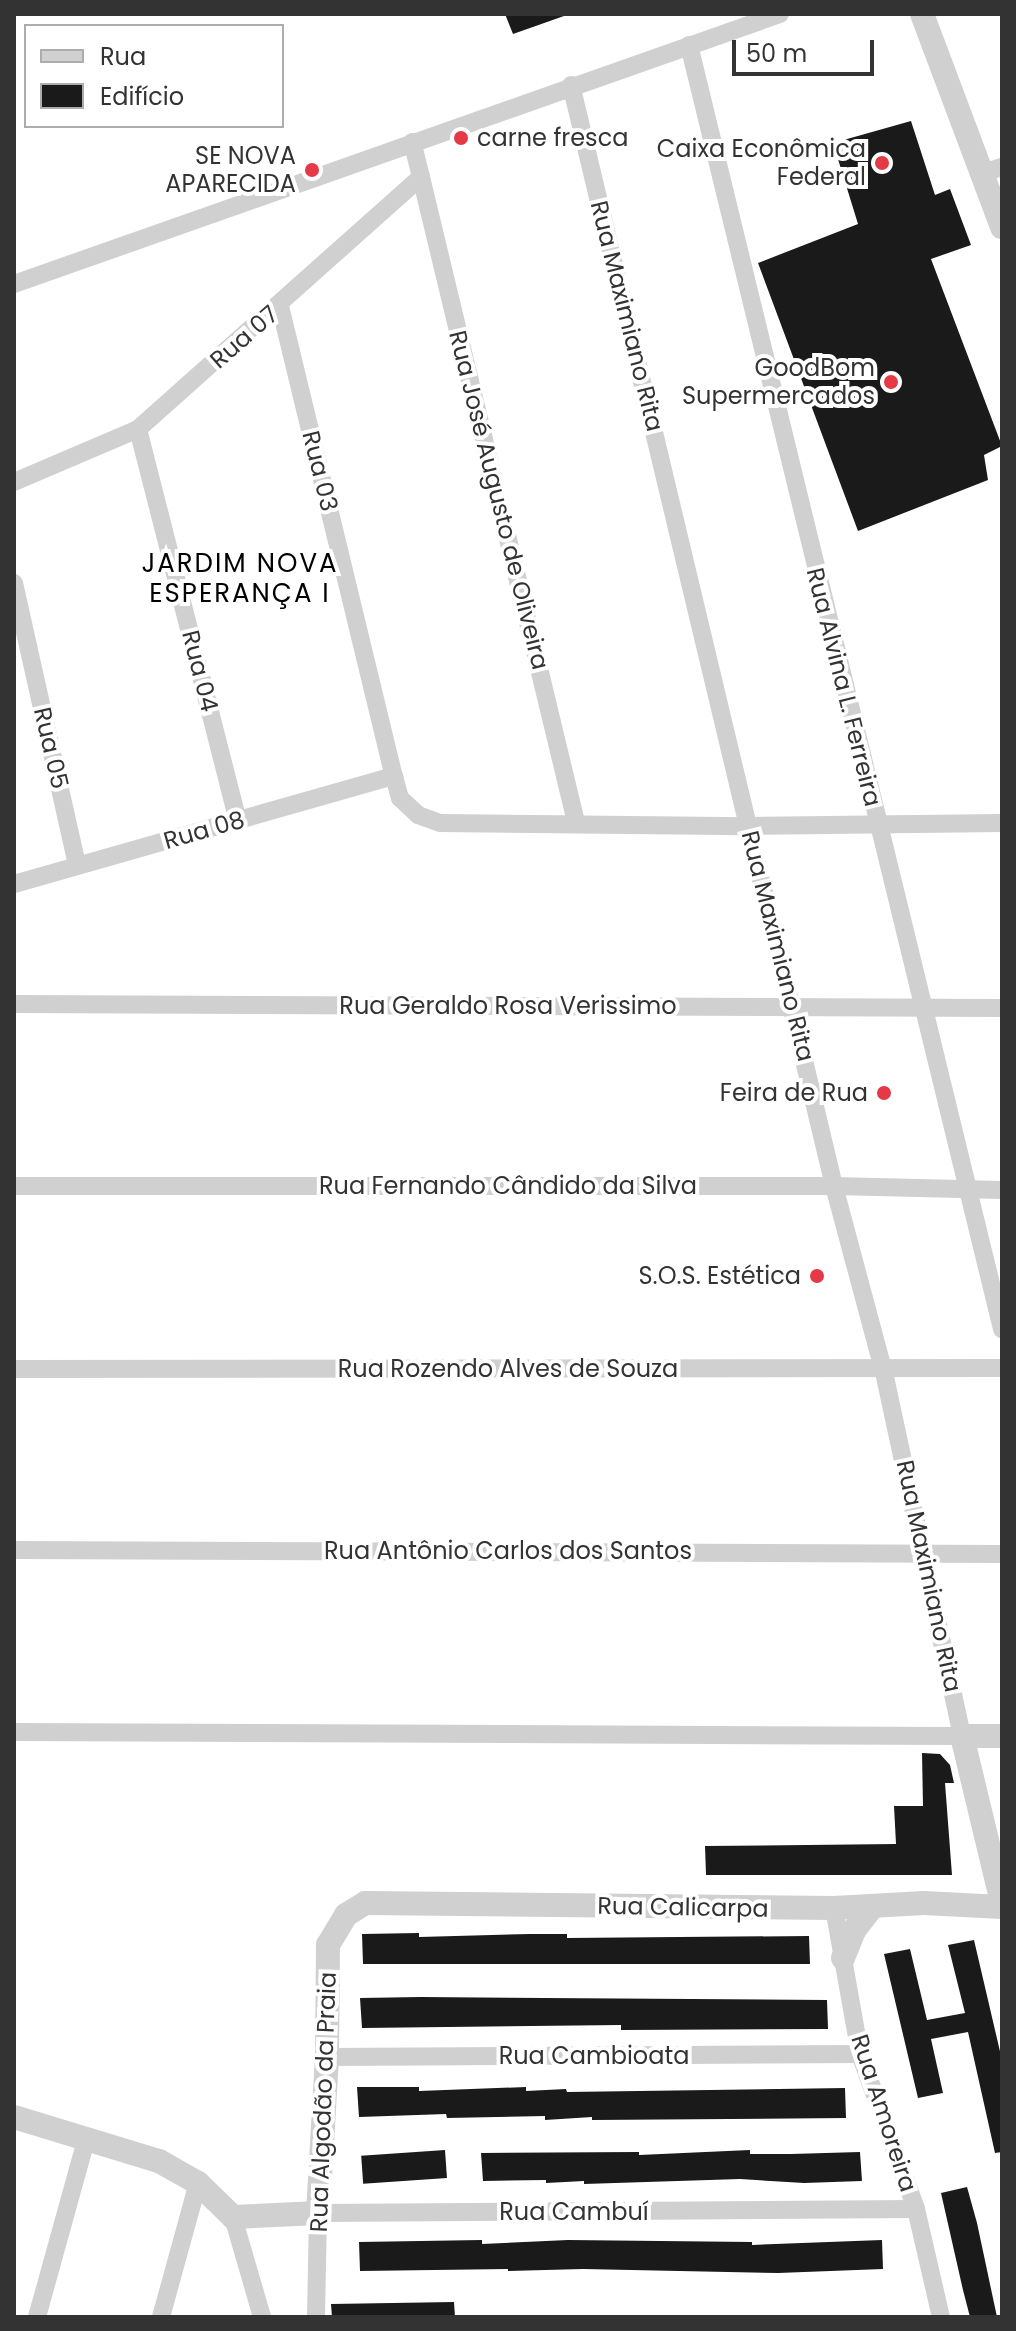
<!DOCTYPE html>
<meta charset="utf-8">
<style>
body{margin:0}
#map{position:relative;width:1016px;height:2331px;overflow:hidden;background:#fff;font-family:Poppins,sans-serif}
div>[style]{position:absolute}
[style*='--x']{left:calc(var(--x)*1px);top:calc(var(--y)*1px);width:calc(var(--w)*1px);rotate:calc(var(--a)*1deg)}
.building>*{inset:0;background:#1a1a1a;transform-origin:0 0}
.minor>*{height:18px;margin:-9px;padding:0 9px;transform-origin:9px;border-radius:9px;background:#d0d0d0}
.tertiary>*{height:24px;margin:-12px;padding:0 12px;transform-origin:12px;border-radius:12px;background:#d0d0d0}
.dots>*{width:22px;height:22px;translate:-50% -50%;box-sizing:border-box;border:4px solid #fff;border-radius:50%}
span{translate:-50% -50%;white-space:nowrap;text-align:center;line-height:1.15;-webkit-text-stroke:8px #fff;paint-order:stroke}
.poi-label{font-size:24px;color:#333}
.left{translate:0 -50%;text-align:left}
.right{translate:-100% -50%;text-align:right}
.street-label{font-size:24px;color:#333}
.neighbourhood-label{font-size:26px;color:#000;letter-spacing:2px}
.frame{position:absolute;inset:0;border:16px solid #333;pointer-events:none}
.legend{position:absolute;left:24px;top:24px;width:260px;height:104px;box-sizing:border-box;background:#fff;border:2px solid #adadad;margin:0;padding:10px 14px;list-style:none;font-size:24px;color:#333}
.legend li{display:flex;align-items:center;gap:16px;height:40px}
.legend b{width:40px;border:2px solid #adadad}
.scale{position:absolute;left:732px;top:40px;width:142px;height:36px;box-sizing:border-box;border:4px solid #333;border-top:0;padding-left:10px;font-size:24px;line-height:28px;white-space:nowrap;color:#333;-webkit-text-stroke:6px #fff;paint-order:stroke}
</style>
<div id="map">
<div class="building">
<div style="clip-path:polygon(505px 14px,563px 14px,564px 16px,513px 34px)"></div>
<div style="clip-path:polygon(911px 121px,935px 195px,950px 189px,971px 245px,931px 259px,1002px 446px,984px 455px,988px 480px,858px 531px,758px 263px,858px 224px,833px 143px)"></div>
<div style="clip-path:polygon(922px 1753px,940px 1754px,950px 1765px,954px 1783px,945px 1783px,952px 1875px,706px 1875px,705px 1846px,896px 1844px,894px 1806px,923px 1806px)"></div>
<div style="clip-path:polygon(419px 1933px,419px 1937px,530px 1934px,567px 1934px,567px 1938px,809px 1936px,810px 1964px,363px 1964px,362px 1934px)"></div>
<div style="clip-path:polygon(974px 1940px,1002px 2060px,1002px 2152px,995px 2153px,968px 2032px,931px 2039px,943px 2093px,918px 2098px,884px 1954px,910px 1949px,927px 2020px,965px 2013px,948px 1945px)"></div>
<div style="clip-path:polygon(421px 1997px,827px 2000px,828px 2029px,621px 2030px,621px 2025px,362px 2028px,360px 1998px)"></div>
<div style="clip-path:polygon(357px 2087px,419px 2087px,419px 2091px,526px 2087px,526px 2091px,566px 2089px,567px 2092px,845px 2088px,846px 2118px,592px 2120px,592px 2117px,545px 2120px,545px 2116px,447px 2118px,446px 2114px,359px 2117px)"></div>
<div style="left:445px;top:2150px;width:28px;height:84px;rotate:86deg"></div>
<div style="clip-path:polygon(750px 2150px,750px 2154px,791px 2154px,860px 2152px,862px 2181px,804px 2183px,740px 2179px,584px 2184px,584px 2181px,546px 2183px,546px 2180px,483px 2181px,481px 2153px,639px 2152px,639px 2155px)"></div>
<div style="clip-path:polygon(967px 2187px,977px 2223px,997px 2317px,970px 2317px,963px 2290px,941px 2193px)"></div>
<div style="clip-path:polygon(482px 2240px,482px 2244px,568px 2240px,752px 2242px,752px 2245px,882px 2240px,883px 2269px,778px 2273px,583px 2269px,508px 2271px,508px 2269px,360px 2271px,359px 2242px)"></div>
<div style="clip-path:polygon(454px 2302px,455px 2317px,332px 2317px,331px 2304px)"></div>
</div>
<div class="minor">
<div style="--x:689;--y:45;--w:1322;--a:76.3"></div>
<div style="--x:983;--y:173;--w:20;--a:-18"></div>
<div style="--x:421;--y:177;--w:663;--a:76.49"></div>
<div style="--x:14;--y:284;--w:812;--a:-19.42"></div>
<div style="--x:280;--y:306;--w:484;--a:76.4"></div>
<div style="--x:394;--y:776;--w:23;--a:75"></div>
<div style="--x:400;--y:798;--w:25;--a:43"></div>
<div style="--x:418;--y:815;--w:23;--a:20"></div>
<div style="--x:440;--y:823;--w:309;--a:0.6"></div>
<div style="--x:749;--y:826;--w:253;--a:-0.7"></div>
<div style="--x:138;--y:429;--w:404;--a:75.7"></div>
<div style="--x:14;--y:482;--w:135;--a:-23.1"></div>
<div style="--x:138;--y:429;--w:379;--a:-41.7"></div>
<div style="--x:421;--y:177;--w:36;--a:-104"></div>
<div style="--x:14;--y:583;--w:290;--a:77.4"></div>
<div style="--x:14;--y:884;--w:395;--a:-15.9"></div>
<div style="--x:14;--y:1004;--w:988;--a:0.23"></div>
<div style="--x:14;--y:1186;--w:820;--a:0"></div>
<div style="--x:834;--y:1186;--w:168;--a:1.4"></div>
<div style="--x:14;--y:1369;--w:988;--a:-0.06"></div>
<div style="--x:14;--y:1550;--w:988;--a:0.23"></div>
<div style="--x:14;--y:1732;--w:948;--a:0.24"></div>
<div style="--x:962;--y:1736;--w:375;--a:-102.1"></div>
<div style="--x:883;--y:1369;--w:189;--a:-105"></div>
<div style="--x:834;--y:1186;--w:1132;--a:-103.43"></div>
<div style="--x:834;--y:1908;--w:148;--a:79.9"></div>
<div style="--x:860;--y:2054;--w:165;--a:70.1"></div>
<div style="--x:916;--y:2209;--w:111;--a:77"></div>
<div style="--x:327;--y:2057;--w:533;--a:-0.32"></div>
<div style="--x:233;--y:2217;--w:104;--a:73.8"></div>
<div style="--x:37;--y:2317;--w:184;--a:-74.5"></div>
<div style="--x:161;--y:2317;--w:139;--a:-74.6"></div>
<div style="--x:316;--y:2317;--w:104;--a:-88.9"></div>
<div style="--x:318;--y:2213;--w:598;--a:-0.38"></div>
</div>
<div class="tertiary">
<div style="--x:922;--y:14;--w:228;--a:69.4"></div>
<div style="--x:1002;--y:1736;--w:40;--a:180"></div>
<div style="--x:962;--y:1736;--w:171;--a:76.5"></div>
<div style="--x:843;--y:1958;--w:31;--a:-68"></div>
<div style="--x:855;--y:1929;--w:29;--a:-52"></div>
<div style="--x:14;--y:2117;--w:152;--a:16.9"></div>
<div style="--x:159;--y:2161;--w:45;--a:29.4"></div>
<div style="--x:198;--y:2183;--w:49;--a:44.2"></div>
<div style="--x:233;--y:2217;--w:85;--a:-2.7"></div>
<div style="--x:318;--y:2213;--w:156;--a:-86.7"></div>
<div style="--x:327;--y:2057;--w:112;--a:-89.5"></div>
<div style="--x:328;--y:1945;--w:35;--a:-59"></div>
<div style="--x:346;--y:1915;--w:22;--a:-32"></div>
<div style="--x:365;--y:1903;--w:469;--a:0.6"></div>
<div style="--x:834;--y:1908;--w:90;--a:-3.2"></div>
<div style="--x:924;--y:1903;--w:78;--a:2.9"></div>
</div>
<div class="dots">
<div style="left:461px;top:138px;background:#e63946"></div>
<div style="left:882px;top:163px;background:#e63946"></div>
<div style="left:312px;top:170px;background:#e63946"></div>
<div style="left:891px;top:382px;background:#e63946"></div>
<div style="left:884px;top:1093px;background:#e63946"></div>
<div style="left:817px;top:1276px;background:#e63946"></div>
</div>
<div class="poi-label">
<span class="left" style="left:477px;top:138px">carne fresca</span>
<span class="right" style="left:866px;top:163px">Caixa Econômica<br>Federal</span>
<span class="right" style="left:296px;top:170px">SE NOVA<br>APARECIDA</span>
<span class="right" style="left:875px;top:382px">GoodBom<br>Supermercados</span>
<span class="right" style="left:868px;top:1093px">Feira de Rua</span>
<span class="right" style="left:801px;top:1276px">S.O.S. Estética</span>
</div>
<div class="street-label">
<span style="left:627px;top:316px;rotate:76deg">Rua Maximiano Rita</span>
<span style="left:244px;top:337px;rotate:-41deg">Rua 07</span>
<span style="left:320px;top:471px;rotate:76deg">Rua 03</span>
<span style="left:499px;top:500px;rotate:76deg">Rua José Augusto de Oliveira</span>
<span style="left:200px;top:671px;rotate:76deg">Rua 04</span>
<span style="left:844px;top:687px;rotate:76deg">Rua Alvina L. Ferreira</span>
<span style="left:51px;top:748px;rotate:77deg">Rua 05</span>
<span style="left:204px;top:830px;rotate:-16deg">Rua 08</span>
<span style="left:778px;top:946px;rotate:76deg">Rua Maximiano Rita</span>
<span style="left:508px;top:1006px">Rua Geraldo Rosa Verissimo</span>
<span style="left:508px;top:1186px">Rua Fernando Cândido da Silva</span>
<span style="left:508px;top:1369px">Rua Rozendo Alves de Souza</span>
<span style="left:508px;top:1551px">Rua Antônio Carlos dos Santos</span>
<span style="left:929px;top:1576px;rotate:78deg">Rua Maximiano Rita</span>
<span style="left:683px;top:1907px;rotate:1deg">Rua Calicarpa</span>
<span style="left:594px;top:2056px">Rua Cambioata</span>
<span style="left:323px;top:2102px;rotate:-88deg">Rua Algodão da Praia</span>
<span style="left:884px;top:2113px;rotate:72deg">Rua Amoreira</span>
<span style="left:574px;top:2212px">Rua Cambuí</span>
</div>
<div class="neighbourhood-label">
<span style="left:240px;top:579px">JARDIM NOVA<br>ESPERANÇA I</span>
</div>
<div class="frame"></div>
<ul class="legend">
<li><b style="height:10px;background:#d0d0d0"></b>Rua</li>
<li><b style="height:22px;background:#1a1a1a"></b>Edifício</li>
</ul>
<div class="scale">50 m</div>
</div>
